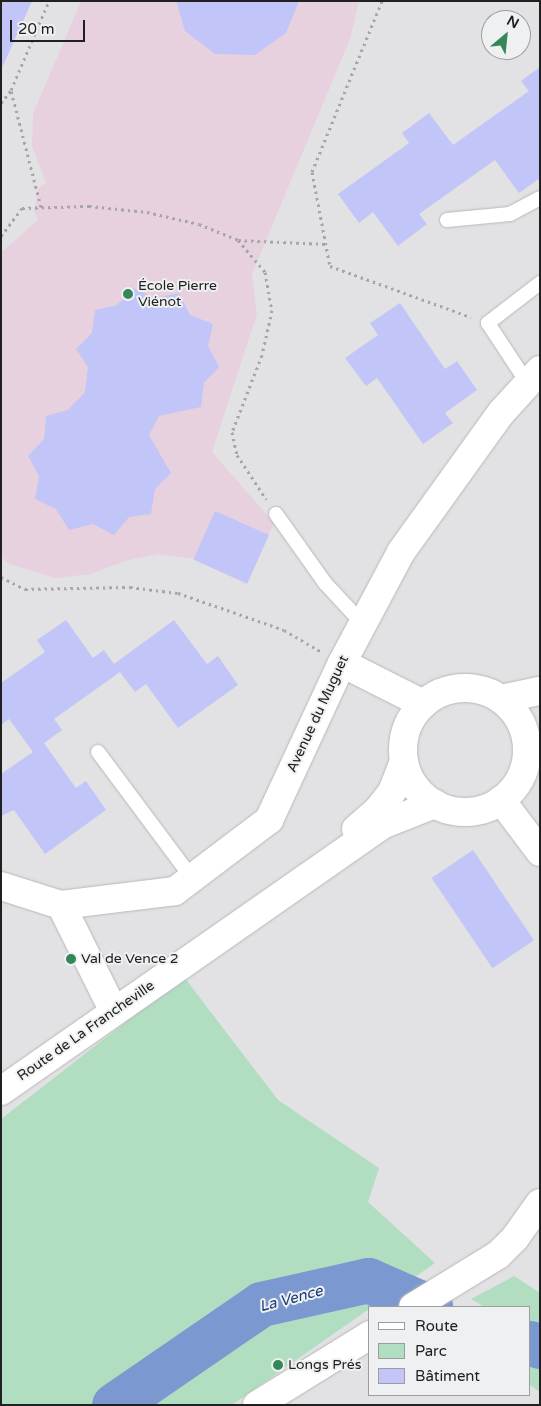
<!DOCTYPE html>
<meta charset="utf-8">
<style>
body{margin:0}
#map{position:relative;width:541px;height:1406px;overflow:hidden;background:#e2e2e4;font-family:"Varela Round",sans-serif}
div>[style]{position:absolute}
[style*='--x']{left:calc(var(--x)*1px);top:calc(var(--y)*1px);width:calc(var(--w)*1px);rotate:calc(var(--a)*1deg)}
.education>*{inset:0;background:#e8d1de}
.green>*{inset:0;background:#b1ddc0}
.river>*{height:45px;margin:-22.5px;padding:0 22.5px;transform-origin:22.5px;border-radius:22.5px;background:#7b99d0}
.building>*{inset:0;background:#c2c5f7;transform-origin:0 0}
.path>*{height:3px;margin-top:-1.5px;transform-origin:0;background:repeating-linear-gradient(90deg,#a6a6a8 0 2.5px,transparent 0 6.5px)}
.roads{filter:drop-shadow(0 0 1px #b8b8ba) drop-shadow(0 0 1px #b8b8ba)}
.service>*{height:14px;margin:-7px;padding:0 7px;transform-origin:7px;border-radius:7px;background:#fff}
.minor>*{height:28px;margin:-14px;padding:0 14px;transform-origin:14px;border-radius:14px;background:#fff}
.tertiary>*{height:28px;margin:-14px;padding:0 14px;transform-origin:14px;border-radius:14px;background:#fff}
.secondary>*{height:28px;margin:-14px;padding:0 14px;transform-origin:14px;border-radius:14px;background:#fff}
.secondary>.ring{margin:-14px;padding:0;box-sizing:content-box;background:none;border:28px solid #fff;border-radius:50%}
.dots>*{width:14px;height:14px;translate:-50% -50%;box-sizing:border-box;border:2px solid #eff0f1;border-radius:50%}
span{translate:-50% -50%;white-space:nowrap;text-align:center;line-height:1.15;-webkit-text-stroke:4px #eff0f1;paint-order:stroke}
.poi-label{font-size:14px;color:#202021}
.left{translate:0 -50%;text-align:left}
.street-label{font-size:14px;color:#202021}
.water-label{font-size:15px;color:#193a7b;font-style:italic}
.frame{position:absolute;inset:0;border:2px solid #202021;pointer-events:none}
.legend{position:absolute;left:368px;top:1306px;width:162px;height:90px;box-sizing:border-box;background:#eff0f1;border:1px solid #9c9d9e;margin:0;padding:6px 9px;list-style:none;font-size:15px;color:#202021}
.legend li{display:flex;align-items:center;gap:10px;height:25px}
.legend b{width:25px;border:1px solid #9c9d9e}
.north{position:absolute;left:481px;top:10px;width:50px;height:50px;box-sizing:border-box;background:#eff0f1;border:1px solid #9c9d9e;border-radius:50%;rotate:28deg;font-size:14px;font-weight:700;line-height:20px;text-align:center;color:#202021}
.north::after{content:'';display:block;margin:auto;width:18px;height:22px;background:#358658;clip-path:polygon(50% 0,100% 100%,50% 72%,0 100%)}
.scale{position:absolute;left:10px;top:20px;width:75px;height:22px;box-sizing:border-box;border:2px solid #202021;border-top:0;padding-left:6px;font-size:15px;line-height:18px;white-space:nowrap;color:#202021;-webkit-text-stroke:4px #eff0f1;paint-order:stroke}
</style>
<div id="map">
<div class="education">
<div style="clip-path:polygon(81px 1px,359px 1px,350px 39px,252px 274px,257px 314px,212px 452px,274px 523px,246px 584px,193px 559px,159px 554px,128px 560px,91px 574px,55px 578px,9px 564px,1px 557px,1px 252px,38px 220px,34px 211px,38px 189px,46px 183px,32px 146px,33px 114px)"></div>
</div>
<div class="green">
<div style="clip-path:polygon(184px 977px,278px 1100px,379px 1168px,368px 1202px,435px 1263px,232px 1405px,1px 1405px,1px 1119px)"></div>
<div style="clip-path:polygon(514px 1276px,540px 1293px,540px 1392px,530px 1385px,530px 1351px,539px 1337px,530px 1331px,530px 1307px,485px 1307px,471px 1299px)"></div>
</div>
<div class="river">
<div style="--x:530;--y:1343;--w:10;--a:17"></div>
<div style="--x:114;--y:1405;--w:178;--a:-34.5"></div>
<div style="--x:261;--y:1304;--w:110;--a:-12.6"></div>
<div style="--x:368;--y:1280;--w:68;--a:23.5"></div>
</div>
<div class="building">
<div style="clip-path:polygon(1px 1px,32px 1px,1px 70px)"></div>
<div style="clip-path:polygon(176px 1px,299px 1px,286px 33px,255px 55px,215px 54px,185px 31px)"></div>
<div style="clip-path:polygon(540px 67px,540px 178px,519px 193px,495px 160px,419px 214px,427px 224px,398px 246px,373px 212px,359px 223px,338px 194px,409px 143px,402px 133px,429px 113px,453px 145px,529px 91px,521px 81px)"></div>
<div style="clip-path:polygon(133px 288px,155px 298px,179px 293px,190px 315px,213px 324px,208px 346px,219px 367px,204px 383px,201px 407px,159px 416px,149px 435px,171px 473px,155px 489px,151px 514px,129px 517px,114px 535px,93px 524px,69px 530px,56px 509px,35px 499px,39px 476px,28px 456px,44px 439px,46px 416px,68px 410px,85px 392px,88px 367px,76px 349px,92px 333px,95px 310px,117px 305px)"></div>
<div style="clip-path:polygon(400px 303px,445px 369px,457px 361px,477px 390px,445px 413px,453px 423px,423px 444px,377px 378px,366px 386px,345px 358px,378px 335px,370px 323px)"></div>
<div style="left:215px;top:511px;width:59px;height:53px;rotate:24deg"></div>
<div style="clip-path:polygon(66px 620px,93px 658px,104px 650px,114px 664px,174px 620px,207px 664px,218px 656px,238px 685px,178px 728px,146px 684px,135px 692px,120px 672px,54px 719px,62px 730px,44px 743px,76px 788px,86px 781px,106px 810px,45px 854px,14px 810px,1px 816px,1px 774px,33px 752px,9px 719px,1px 725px,1px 683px,45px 652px,37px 640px)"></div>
<div style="left:473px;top:850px;width:109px;height:50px;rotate:56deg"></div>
<div style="clip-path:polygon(280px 1359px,284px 1365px,275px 1371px,272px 1365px)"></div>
</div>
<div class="path">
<div style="--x:382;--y:1;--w:185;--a:112.3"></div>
<div style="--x:312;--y:172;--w:96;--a:79.2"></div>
<div style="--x:330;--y:266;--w:150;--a:19.9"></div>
<div style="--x:1;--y:103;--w:16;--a:-52"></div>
<div style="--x:41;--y:207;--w:121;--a:-104.4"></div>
<div style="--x:11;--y:90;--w:97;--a:-66.9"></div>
<div style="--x:1;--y:236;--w:35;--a:-53"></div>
<div style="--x:22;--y:208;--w:67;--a:-1.7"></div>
<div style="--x:89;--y:206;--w:58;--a:5.9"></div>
<div style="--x:147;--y:212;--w:53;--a:13"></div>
<div style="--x:199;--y:224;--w:42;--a:22.3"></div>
<div style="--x:238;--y:240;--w:42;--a:49.8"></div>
<div style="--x:265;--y:272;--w:39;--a:80"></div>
<div style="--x:272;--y:310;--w:46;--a:102.5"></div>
<div style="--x:262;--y:355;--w:83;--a:111.3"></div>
<div style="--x:232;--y:432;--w:24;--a:78"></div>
<div style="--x:237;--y:455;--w:53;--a:56.6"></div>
<div style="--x:238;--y:240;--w:88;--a:2.6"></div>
<div style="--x:1;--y:577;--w:27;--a:27"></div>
<div style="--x:25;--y:589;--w:105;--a:-1.1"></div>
<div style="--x:130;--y:587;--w:48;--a:7.1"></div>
<div style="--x:178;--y:593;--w:112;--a:19.2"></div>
<div style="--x:284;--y:630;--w:42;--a:30.3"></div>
</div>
<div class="roads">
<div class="service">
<div style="--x:447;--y:220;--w:63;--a:-5.4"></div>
<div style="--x:510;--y:214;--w:34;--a:-28"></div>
<div style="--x:528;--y:384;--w:73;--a:-123.3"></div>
<div style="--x:488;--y:323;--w:66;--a:-37.6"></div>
<div style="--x:276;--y:514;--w:85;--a:54.6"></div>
<div style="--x:325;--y:583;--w:54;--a:47.2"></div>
<div style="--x:98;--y:752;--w:157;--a:53.3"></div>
</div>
<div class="minor">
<div style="--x:342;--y:663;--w:126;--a:-62"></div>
<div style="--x:401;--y:552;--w:171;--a:-54.3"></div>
<div style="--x:501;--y:413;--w:58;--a:-47.8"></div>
<div style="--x:501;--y:800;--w:65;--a:53.1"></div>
<div style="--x:61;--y:905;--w:119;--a:63.6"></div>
<div style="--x:413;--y:1307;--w:100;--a:-31.5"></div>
<div style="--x:498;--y:1255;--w:24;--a:-45"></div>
<div style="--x:515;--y:1238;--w:43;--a:-54.5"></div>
<div style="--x:257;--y:1405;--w:133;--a:-31.8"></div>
</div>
<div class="tertiary">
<div style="--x:1;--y:886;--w:63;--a:17.6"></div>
<div style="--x:61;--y:905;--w:115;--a:-7"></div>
<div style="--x:175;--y:891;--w:118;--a:-37.1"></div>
<div style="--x:269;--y:820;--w:173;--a:-65.1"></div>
<div style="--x:342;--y:663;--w:91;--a:26.8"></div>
</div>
<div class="secondary">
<div class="ring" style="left:403px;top:688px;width:96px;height:96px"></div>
<div style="--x:501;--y:699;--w:40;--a:-12"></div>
<div style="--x:356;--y:829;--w:28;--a:-41"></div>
<div style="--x:377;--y:811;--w:24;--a:-52"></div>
<div style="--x:392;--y:792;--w:33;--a:-69"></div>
<div style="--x:1;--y:1091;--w:467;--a:-34.9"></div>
<div style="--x:384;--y:824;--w:55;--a:-21.4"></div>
</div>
</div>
<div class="dots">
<div style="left:128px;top:294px;background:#358658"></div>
<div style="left:71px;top:959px;background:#358658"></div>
<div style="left:278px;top:1365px;background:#358658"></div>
</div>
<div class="poi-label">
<span class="left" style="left:138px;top:294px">École Pierre<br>Viénot</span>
<span class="left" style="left:81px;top:959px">Val de Vence 2</span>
<span class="left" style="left:288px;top:1365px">Longs Prés</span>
</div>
<div class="street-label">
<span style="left:318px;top:714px;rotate:-65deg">Avenue du Muguet</span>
<span style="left:86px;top:1031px;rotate:-35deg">Route de La Francheville</span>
</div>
<div class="water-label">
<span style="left:291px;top:1299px;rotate:-15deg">La Vence</span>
</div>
<div class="frame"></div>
<ul class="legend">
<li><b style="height:6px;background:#fff"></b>Route</li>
<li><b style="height:14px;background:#b1ddc0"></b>Parc</li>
<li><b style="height:14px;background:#c2c5f7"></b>Bâtiment</li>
</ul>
<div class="north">N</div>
<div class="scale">20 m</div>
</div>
